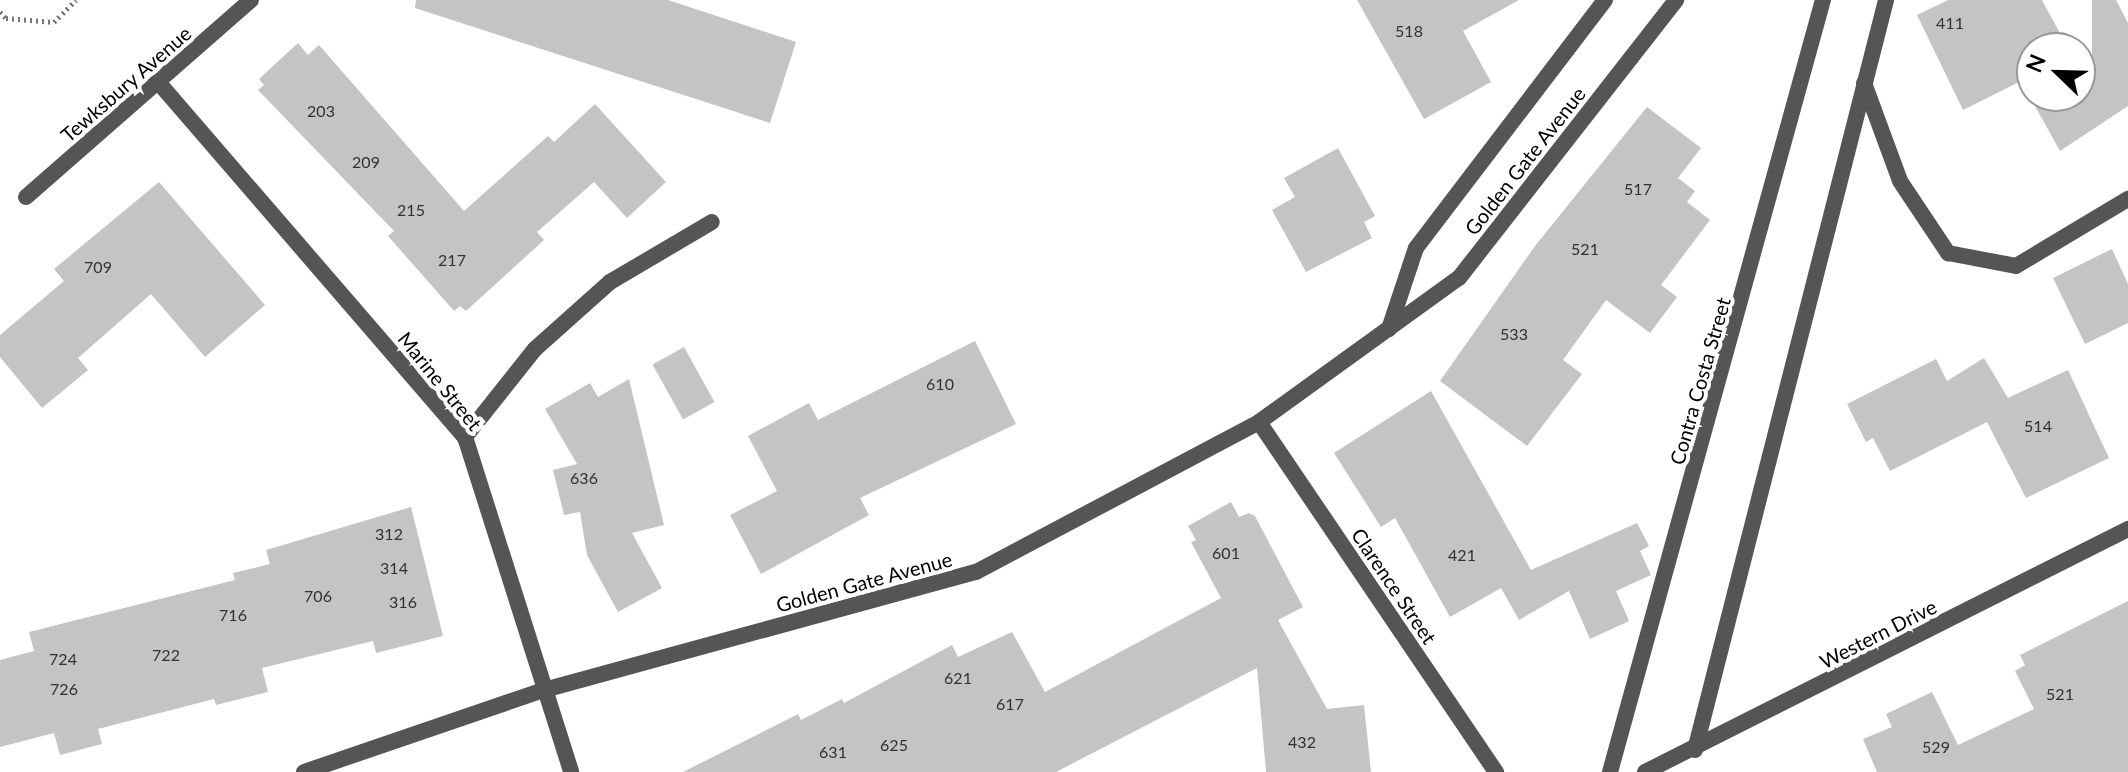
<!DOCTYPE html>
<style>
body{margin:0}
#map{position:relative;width:2128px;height:772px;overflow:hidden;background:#fff;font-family:Lato,sans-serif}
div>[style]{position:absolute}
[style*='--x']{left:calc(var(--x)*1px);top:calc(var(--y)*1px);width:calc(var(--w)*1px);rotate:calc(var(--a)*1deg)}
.building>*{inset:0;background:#c4c4c4;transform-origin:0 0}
.path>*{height:5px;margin-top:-2.5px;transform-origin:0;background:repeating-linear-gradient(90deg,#777 0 2px,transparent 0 6px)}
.lane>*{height:16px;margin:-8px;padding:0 8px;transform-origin:8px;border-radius:8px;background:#555}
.street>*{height:16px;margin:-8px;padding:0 8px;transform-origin:8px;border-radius:8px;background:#555}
span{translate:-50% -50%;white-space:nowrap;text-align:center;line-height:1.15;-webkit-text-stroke:8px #fff;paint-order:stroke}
.number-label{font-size:16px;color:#313131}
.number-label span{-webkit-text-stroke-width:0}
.street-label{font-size:20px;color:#000}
.north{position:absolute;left:2016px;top:32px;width:80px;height:80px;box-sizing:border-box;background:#fff;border:2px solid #999;border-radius:50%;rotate:293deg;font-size:22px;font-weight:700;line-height:32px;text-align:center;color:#000}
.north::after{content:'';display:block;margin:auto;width:28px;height:36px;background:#000;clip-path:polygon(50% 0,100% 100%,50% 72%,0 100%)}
</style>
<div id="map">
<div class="building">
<div style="clip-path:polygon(416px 0,668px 0,796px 42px,770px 123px,415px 8px)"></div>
<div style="clip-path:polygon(1357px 0,1519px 0,1463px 31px,1491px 82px,1424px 119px)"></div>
<div style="clip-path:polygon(1948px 0,2042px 0,2068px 48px,2032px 48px,2032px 96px,2080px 96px,2080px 69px,2092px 91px,2092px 0,2116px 0,2128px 23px,2128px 106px,2060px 151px,2021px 81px,1963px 110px,1917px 15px)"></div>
<div style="clip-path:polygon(298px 43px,308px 55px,319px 45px,464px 211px,548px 136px,554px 142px,595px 104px,666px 182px,627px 218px,594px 182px,537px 232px,544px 240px,466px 311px,460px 306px,454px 311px,388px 236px,394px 231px,258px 90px,264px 85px,259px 79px)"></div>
<div style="clip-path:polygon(1647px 107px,1701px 148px,1678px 178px,1695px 191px,1687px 202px,1710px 220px,1661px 285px,1677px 297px,1650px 333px,1606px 300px,1563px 360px,1582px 374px,1527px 446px,1440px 381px,1535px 246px)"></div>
<div style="clip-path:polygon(1338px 148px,1375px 216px,1364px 222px,1372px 238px,1306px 272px,1272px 210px,1295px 197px,1284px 178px)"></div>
<div style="clip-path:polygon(159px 182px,265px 305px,205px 357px,151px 294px,78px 358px,88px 370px,42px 408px,0 357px,0 335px,64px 281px,54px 269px)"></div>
<div style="clip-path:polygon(2112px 249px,2128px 284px,2128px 323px,2085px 344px,2053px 278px)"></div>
<div style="clip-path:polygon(975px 341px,1016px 424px,860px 498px,869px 515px,761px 574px,730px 515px,777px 491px,748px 436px,809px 403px,818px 420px)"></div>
<div style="left:684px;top:347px;width:63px;height:36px;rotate:61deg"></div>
<div style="clip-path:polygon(1984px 358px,2008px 398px,2068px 370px,2109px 458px,2026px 498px,1987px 422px,1890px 471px,1873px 438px,1866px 442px,1847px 404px,1936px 359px,1947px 381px)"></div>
<div style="clip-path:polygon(629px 379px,664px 525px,632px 533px,662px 588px,618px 612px,587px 555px,580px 512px,564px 515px,553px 470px,577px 464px,545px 409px,590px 383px,598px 397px)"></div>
<div style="clip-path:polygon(1431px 391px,1531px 570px,1637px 523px,1649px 546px,1640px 551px,1651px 575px,1616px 591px,1629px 621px,1590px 639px,1569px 591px,1519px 620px,1501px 588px,1450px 617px,1395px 518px,1381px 527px,1334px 453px)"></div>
<div style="clip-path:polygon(1231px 502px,1239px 517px,1249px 513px,1255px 516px,1303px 607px,1278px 620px,1327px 709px,1364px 705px,1371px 772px,1266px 772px,1257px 668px,1056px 772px,683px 772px,798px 714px,801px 720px,842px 699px,844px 703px,952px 645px,958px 657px,1012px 632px,1045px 692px,1221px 598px,1191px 542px,1196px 540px,1188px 526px)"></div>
<div style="clip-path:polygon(411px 507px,443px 636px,376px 653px,373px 641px,262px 668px,268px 692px,216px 705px,214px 699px,98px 729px,102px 744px,60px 755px,54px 733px,0 747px,0 660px,34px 651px,29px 632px,235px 580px,233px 573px,270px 564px,266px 550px)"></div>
<div style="clip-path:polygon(2128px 601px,2128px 772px,1877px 772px,1863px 739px,1892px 727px,1886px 714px,1932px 692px,1958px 745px,2034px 709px,2015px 671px,2025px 665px,2020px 655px)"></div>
</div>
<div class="path">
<div style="--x:0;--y:12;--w:8;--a:45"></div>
<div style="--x:6;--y:18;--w:48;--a:4.8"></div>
<div style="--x:54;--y:22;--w:31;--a:-45"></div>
</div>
<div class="lane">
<div style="--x:465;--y:437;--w:112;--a:-51.5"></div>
<div style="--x:535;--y:349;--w:101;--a:-41.8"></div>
<div style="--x:610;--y:282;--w:118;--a:-30.5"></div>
</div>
<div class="street">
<div style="--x:159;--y:83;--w:468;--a:49.2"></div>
<div style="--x:465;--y:437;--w:351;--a:72.4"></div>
<div style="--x:1864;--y:83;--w:104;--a:69.8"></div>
<div style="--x:1900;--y:181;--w:87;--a:56.3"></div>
<div style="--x:1948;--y:253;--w:69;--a:10.8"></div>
<div style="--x:2016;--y:266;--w:131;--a:-30.9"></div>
<div style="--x:26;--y:197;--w:299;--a:-41.2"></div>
<div style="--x:1389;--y:329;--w:85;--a:-71.6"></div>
<div style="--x:1416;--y:248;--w:312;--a:-52.7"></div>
<div style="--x:1259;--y:422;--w:423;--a:55.9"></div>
<div style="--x:1695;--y:750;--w:774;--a:-75.71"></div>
<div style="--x:304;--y:772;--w:254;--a:-18.9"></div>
<div style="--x:544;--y:690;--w:448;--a:-15.3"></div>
<div style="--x:976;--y:572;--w:320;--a:-27.9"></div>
<div style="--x:1259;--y:422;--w:246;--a:-35.8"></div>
<div style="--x:1459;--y:278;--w:353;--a:-52"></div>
<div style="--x:1610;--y:772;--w:801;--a:-74.58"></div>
<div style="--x:1645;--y:772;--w:541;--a:-26.71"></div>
</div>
<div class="number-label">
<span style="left:1950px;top:23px">411</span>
<span style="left:1409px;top:31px">518</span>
<span style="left:321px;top:111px">203</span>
<span style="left:366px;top:162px">209</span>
<span style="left:1638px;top:189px">517</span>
<span style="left:411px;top:210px">215</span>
<span style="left:1585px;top:249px">521</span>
<span style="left:452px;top:260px">217</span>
<span style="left:98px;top:267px">709</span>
<span style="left:1514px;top:334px">533</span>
<span style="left:940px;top:384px">610</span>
<span style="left:2038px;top:426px">514</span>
<span style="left:584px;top:478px">636</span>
<span style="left:389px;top:534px">312</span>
<span style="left:1226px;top:553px">601</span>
<span style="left:1462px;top:555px">421</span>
<span style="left:394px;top:568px">314</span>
<span style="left:318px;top:596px">706</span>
<span style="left:403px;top:602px">316</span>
<span style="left:233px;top:615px">716</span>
<span style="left:166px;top:655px">722</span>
<span style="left:63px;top:659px">724</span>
<span style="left:958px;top:678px">621</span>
<span style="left:64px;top:689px">726</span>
<span style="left:2060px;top:694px">521</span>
<span style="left:1010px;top:704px">617</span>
<span style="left:1302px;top:742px">432</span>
<span style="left:894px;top:745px">625</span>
<span style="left:1936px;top:747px">529</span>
<span style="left:833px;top:752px">631</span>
</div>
<div class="street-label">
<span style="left:126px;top:84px;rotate:-41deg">Tewksbury Avenue</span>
<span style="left:1525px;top:161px;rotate:-52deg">Golden Gate Avenue</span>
<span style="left:440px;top:381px;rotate:51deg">Marine Street</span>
<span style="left:1700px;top:381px;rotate:-74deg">Contra Costa Street</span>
<span style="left:864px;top:582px;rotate:-15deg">Golden Gate Avenue</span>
<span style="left:1394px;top:586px;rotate:56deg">Clarence Street</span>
<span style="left:1878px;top:634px;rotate:-27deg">Western Drive</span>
</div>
<div class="north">N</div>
</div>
